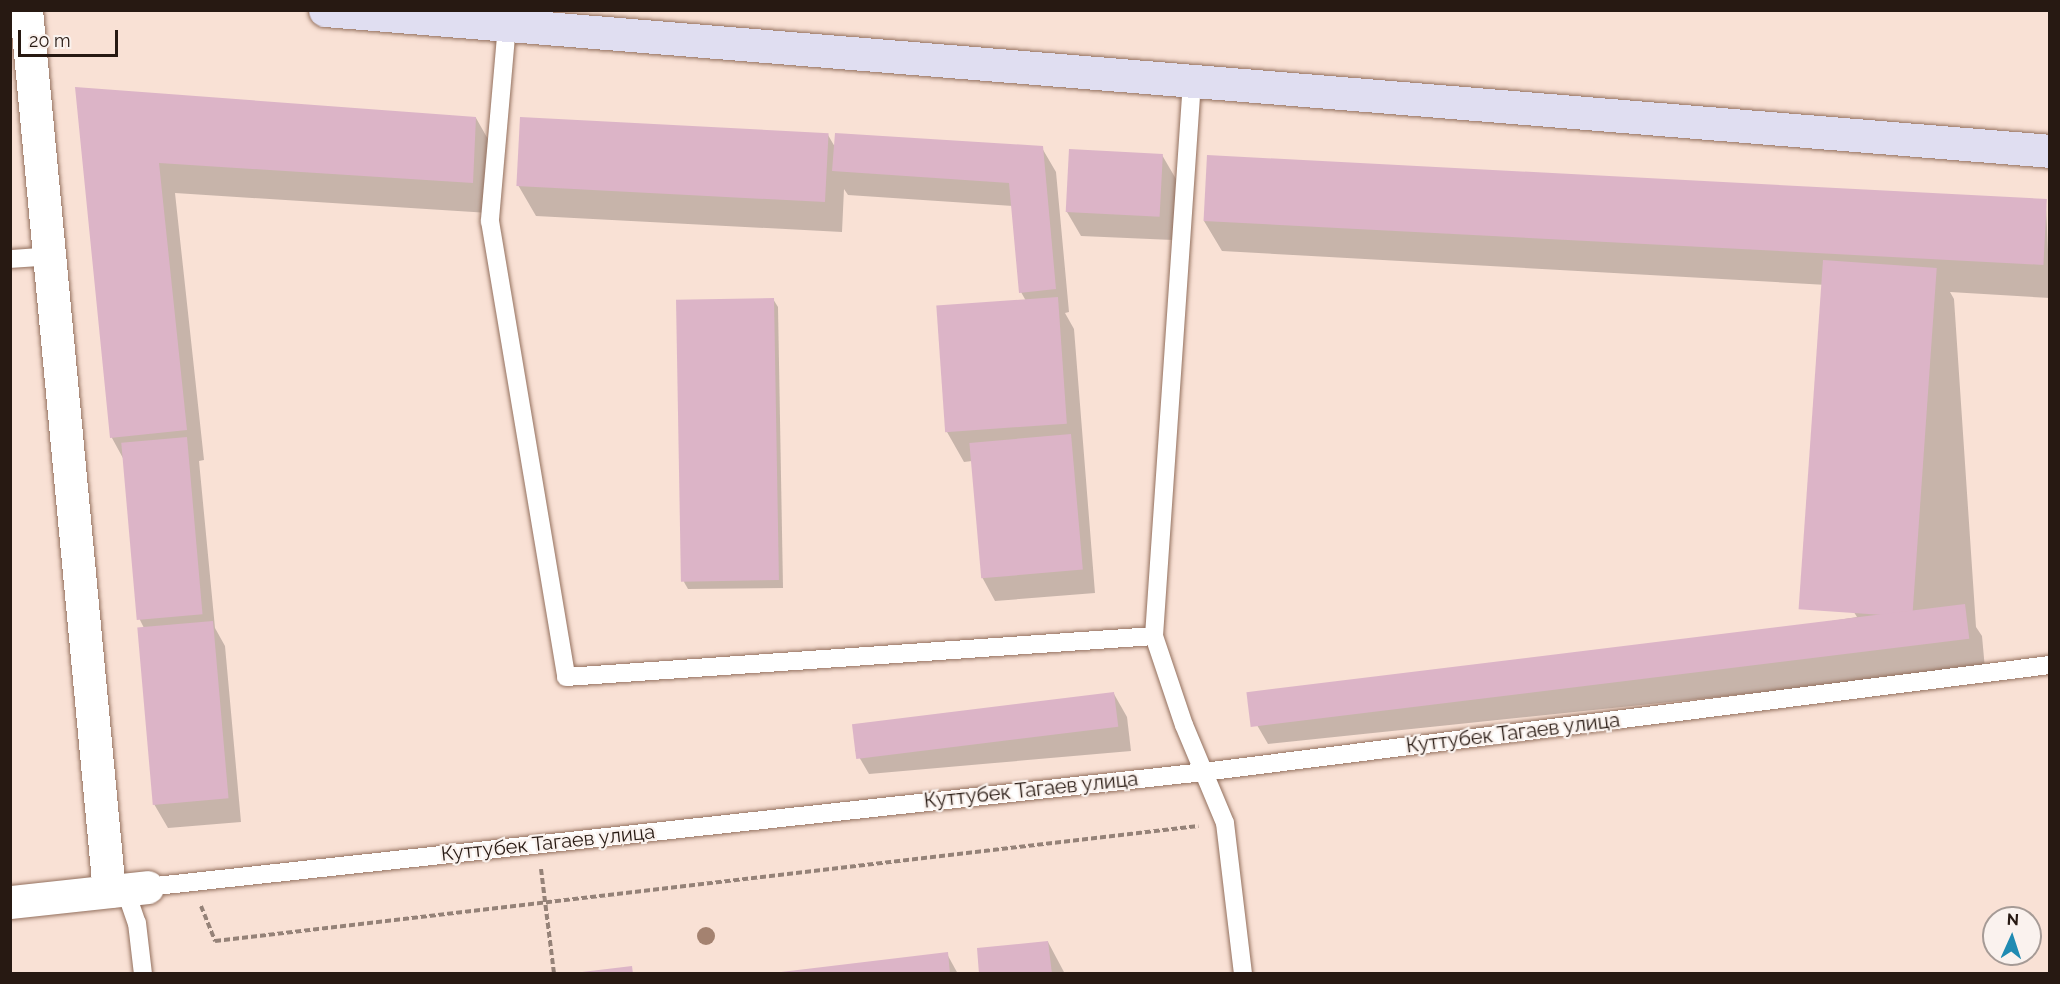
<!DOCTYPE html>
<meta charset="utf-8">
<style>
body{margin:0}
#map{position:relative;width:2060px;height:984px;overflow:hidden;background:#f9e1d5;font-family:Raleway,sans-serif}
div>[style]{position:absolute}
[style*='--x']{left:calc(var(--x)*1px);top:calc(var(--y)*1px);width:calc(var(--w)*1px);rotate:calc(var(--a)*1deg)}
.shadow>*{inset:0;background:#0003}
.building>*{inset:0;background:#dcb4c7;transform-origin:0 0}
.path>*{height:4px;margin-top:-2px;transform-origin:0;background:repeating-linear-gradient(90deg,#958278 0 6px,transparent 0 9px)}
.roads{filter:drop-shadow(0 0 2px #93705e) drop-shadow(0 0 2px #93705e)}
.lane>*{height:18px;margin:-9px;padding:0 9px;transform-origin:9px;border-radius:9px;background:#fff}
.street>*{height:33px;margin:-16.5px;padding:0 16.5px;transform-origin:16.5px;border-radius:16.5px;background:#fff}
.secondary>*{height:33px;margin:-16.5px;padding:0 16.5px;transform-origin:16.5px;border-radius:16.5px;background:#e0def1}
.trees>*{width:18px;height:18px;margin:-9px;border-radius:50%;background:#a48270}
span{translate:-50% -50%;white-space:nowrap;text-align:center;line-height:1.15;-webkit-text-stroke:4.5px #faf2ee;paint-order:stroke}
.street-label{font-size:20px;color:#271912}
.frame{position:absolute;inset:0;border:12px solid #271912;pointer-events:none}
.north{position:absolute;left:1982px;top:906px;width:60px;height:60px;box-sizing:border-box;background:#faf2ee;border:2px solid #a69b96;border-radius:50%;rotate:3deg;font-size:16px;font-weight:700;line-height:24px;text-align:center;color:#271912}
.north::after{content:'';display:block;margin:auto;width:21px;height:27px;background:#208bb2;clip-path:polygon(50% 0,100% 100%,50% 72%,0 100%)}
.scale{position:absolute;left:18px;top:30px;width:100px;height:27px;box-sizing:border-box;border:3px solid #271912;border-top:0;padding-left:8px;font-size:18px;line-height:21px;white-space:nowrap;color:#271912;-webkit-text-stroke:4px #faf2ee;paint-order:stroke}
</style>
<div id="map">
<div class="shadow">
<div style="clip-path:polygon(77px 89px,476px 118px,493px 148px,489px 213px,175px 193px,204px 460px,199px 461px,215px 628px,225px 646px,241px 822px,168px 828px,154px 804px,144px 628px,140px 620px,124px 460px,112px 438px)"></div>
<div style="clip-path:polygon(828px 135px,835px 147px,1042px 148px,1056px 172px,1069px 312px,1065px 313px,1074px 329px,1095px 593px,995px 601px,982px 577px,972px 461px,964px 462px,947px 432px,1026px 301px,1021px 292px,1013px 206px,848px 195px,844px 189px,842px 232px,536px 216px,518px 185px)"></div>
<div style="clip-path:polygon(1162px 155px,1176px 179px,1173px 240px,1081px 236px,1067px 212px)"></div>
<div style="clip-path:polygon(2046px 204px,2050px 298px,1950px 292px,1954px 299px,1976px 627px,1982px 636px,1985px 669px,1268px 744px,1250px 713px,1857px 617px,1852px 609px,1827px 285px,1222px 251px,1204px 221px)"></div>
<div style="clip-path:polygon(773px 299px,778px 307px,783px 588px,688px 589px,684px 582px)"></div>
<div style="clip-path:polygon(1114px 694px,1127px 717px,1131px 751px,869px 774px,855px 750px)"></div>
<div style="clip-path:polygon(1048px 942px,1065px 974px,980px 974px)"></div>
<div style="clip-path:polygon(947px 954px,958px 974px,781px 974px)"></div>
</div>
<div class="building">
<div style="clip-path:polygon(75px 87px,476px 117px,473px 183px,159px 163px,187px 430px,110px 438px)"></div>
<div style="left:520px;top:117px;width:309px;height:69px;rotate:3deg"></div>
<div style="clip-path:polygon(835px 133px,1043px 146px,1056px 289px,1019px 293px,1009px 183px,832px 171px)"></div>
<div style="left:1069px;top:149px;width:94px;height:63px;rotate:3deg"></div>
<div style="left:1207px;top:155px;width:841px;height:66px;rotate:3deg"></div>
<div style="left:1823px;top:260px;width:114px;height:350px;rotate:4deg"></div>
<div style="left:1058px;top:297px;width:127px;height:122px;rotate:86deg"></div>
<div style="left:774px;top:298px;width:282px;height:98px;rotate:89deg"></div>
<div style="left:1071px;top:434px;width:136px;height:102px;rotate:85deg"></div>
<div style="left:187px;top:437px;width:178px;height:66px;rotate:85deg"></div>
<div style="left:1965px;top:604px;width:35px;height:724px;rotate:83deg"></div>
<div style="left:213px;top:621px;width:178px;height:76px;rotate:85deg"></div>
<div style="left:1114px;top:692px;width:35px;height:264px;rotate:83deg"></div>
<div style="clip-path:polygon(1048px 941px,1052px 974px,979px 974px,977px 948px)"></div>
<div style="clip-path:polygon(948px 952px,950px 974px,781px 974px,781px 972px)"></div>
<div style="clip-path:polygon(632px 966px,633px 974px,582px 974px,582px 972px)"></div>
</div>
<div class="path">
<div style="--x:541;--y:869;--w:106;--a:82.9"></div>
<div style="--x:201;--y:906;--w:38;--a:68"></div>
<div style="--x:215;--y:941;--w:990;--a:-6.67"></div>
</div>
<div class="roads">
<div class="lane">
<div style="--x:507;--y:25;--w:197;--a:95"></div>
<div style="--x:490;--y:221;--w:462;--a:80.5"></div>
<div style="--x:566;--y:677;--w:589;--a:-3.99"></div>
<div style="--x:1154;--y:636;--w:555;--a:-86.08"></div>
<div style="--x:10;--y:259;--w:39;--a:-4"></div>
<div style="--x:1154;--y:636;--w:94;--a:71.4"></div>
<div style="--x:1184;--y:725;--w:106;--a:67.3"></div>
<div style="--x:1225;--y:823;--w:152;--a:83.2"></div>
<div style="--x:147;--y:887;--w:1063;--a:-6.21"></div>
<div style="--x:1204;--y:772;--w:853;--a:-7.21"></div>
<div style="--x:125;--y:889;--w:36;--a:71"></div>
<div style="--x:137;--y:923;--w:51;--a:83.3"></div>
</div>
<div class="street">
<div style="--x:26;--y:10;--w:885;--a:84.62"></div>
<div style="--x:10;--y:902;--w:138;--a:-6.2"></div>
</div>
<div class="secondary">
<div style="--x:325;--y:10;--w:1731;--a:4.67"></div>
</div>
</div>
<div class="trees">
<div style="left:706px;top:936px"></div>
</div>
<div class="street-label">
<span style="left:1513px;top:733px;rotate:-7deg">Куттубек Тагаев улица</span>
<span style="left:1031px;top:790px;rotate:-6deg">Куттубек Тагаев улица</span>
<span style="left:548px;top:843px;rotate:-6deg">Куттубек Тагаев улица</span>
</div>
<div class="frame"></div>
<div class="north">N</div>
<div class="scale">20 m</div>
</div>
